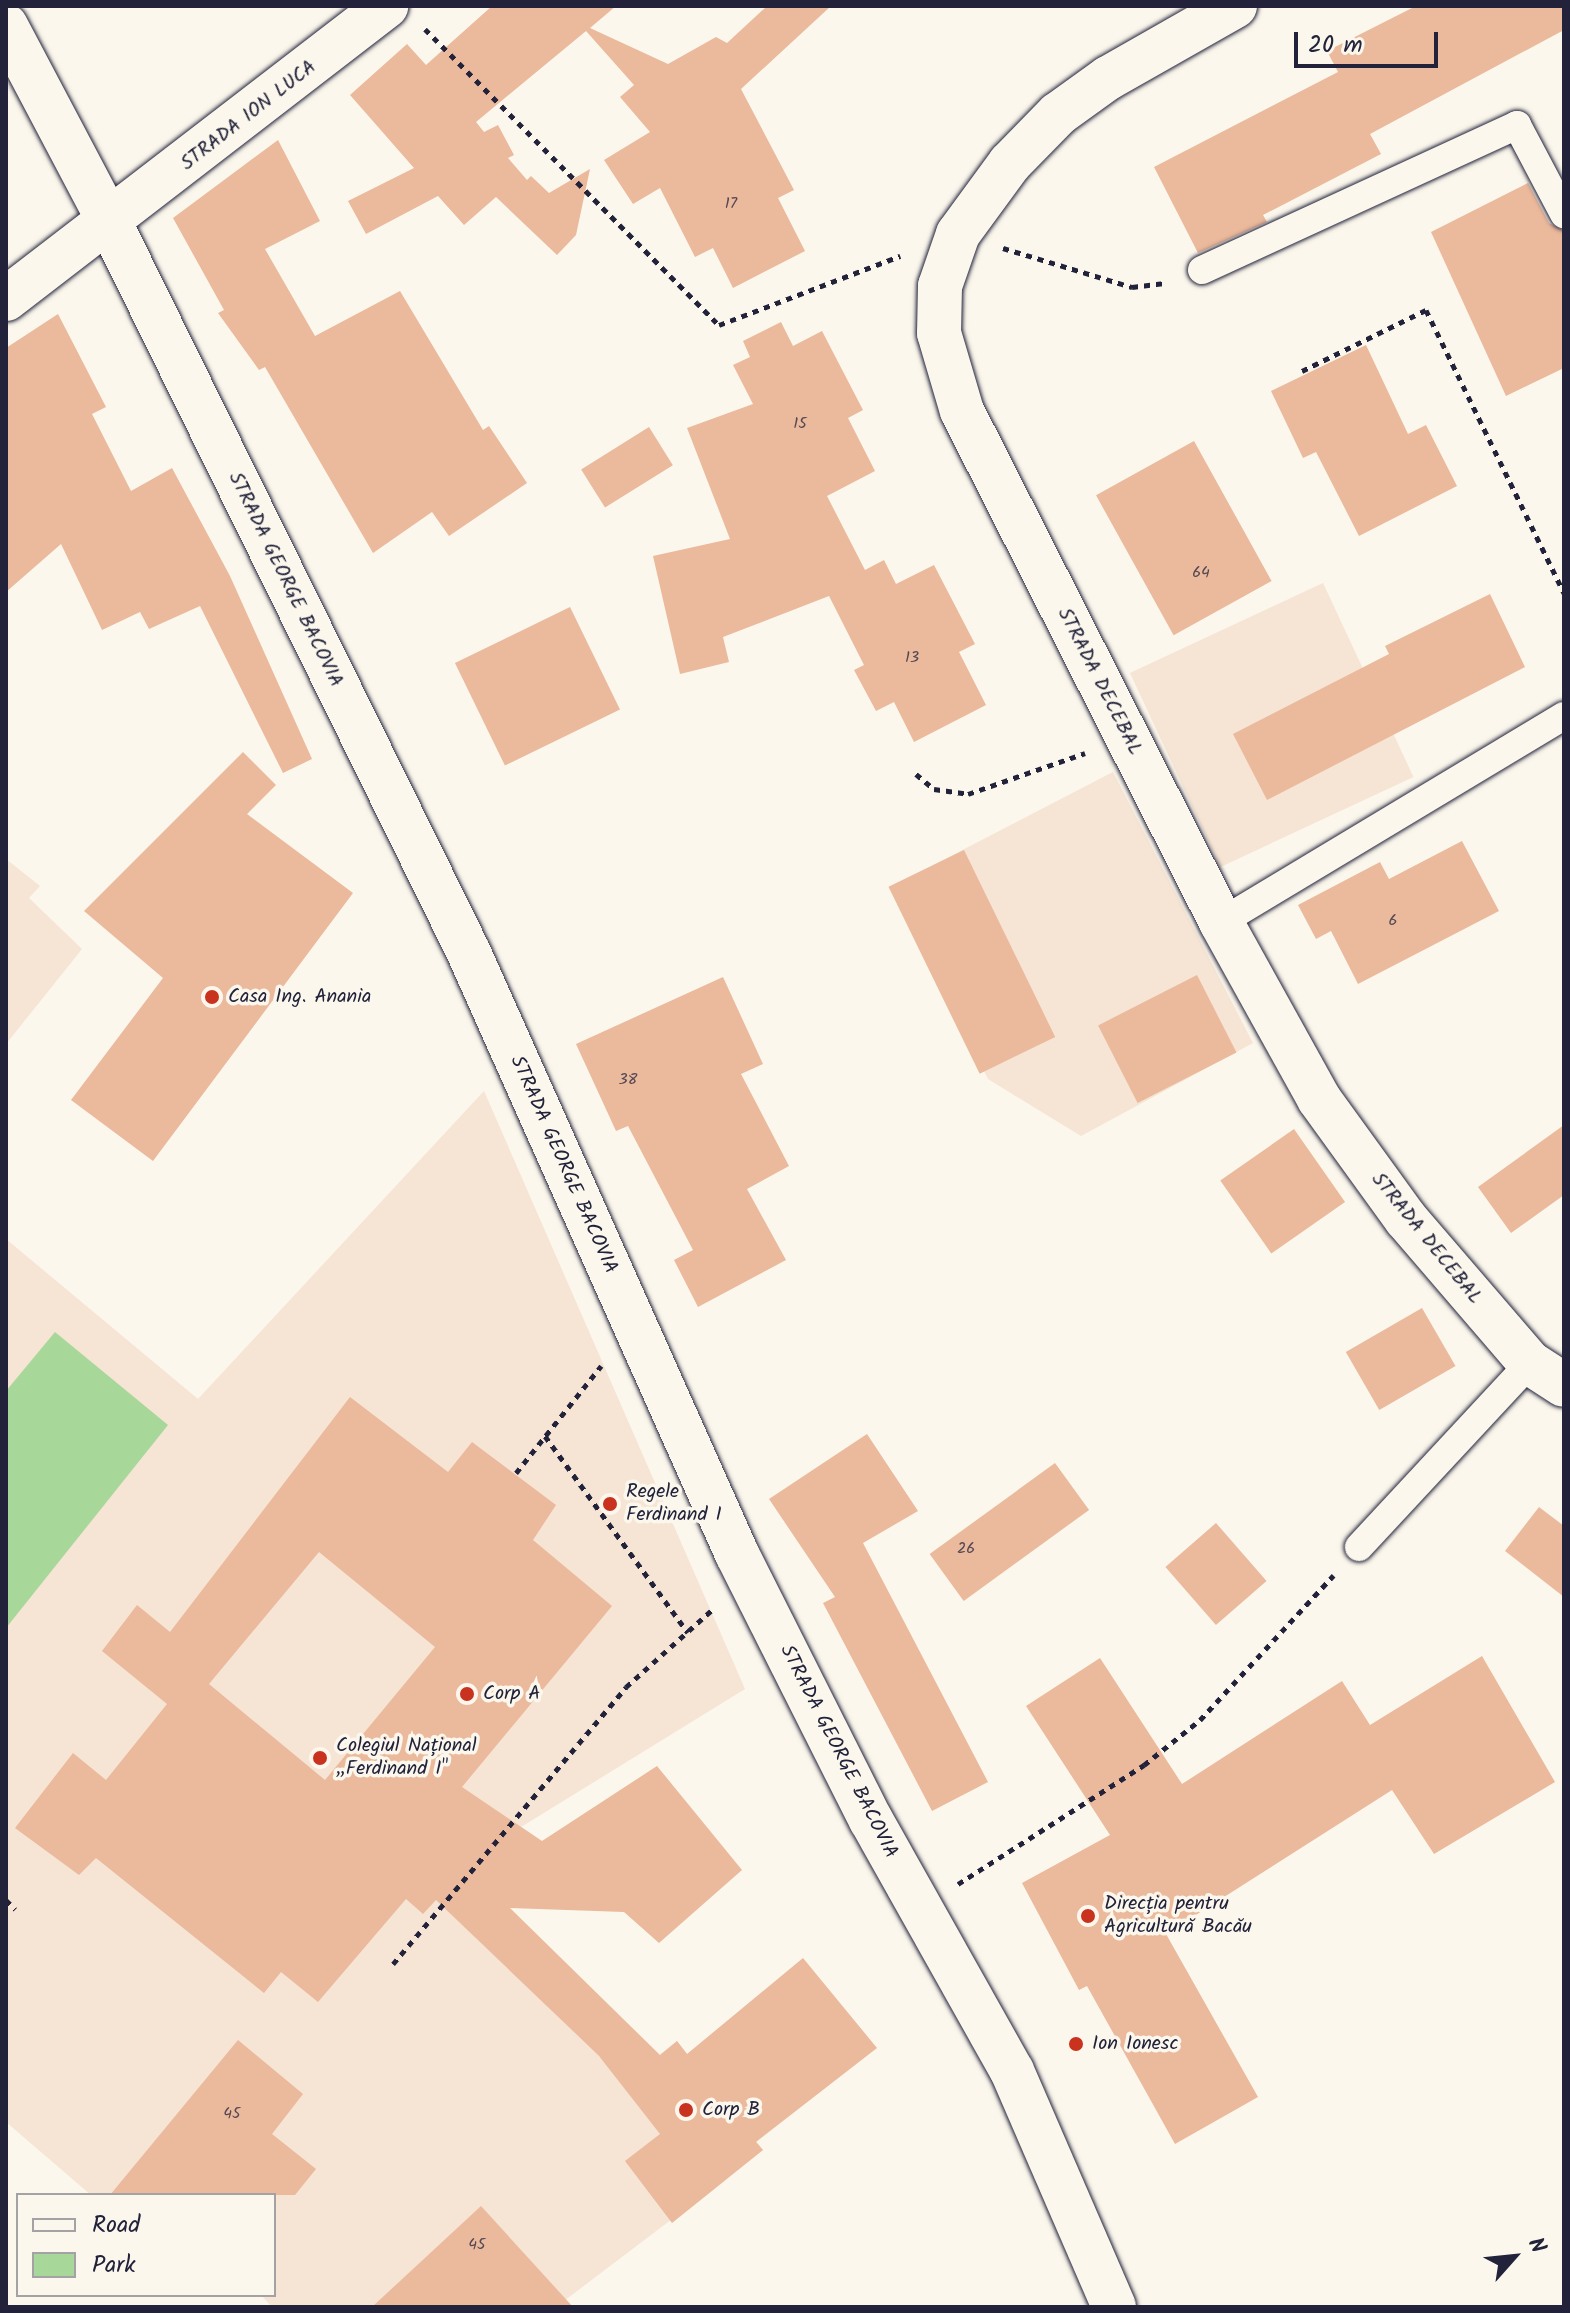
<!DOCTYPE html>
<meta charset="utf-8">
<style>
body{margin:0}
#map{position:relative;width:1570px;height:2313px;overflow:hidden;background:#fbf7ec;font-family:Kalam,sans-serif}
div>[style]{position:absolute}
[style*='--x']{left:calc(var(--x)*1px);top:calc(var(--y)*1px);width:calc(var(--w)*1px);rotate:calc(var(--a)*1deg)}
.built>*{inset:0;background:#f6e4d4;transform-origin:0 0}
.green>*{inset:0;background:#a7d899}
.building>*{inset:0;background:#ebb99c;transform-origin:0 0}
.path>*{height:5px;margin-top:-2.5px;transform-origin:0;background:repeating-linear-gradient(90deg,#22223b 0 6px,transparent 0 12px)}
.roads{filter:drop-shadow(0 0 2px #22223b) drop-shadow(0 0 2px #22223b)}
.lane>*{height:28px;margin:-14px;padding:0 14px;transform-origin:14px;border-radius:14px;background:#fbf7ec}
.street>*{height:44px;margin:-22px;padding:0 22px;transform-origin:22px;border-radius:22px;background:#fbf7ec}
.secondary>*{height:44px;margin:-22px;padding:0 22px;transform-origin:22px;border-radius:22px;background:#fbf7ec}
.dots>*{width:22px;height:22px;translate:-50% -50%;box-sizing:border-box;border:4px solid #fbf7ec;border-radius:50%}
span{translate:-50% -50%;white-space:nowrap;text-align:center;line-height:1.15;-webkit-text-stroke:7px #fbf7ec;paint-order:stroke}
.number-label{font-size:16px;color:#544853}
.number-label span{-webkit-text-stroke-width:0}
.street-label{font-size:20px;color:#22223b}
.poi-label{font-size:20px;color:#22223b}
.left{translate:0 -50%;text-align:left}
.frame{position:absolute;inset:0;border:8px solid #22223b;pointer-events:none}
.legend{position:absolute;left:16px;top:2193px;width:260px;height:104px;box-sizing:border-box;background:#fbf7ec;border:2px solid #a4a2a5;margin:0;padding:10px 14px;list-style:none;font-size:24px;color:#22223b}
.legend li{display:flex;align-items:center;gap:16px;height:40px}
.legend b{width:40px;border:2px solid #a4a2a5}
.north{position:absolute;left:1474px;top:2217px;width:80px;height:80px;-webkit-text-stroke:6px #fbf7ec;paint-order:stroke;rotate:63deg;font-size:22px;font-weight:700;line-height:32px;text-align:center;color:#22223b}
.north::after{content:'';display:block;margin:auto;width:28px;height:36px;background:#22223b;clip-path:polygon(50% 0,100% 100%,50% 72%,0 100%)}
.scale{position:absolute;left:1294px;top:32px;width:144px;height:36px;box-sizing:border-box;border:4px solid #22223b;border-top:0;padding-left:10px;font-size:24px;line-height:28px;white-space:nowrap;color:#22223b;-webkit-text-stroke:6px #fbf7ec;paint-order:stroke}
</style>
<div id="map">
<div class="built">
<div style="left:1323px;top:583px;width:214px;height:213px;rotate:65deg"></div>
<div style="clip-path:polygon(1113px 772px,1253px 1043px,1081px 1136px,988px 1079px,889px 888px)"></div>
<div style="clip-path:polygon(6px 859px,40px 886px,29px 898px,82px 949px,6px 1044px)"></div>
<div style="clip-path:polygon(484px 1091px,745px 1689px,521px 1827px,451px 1914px,626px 2082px,677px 2041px,763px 2150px,556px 2307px,272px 2307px,261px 2295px,274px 2295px,274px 2195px,91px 2195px,6px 2122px,6px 1239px,198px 1399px)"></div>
</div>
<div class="green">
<div style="clip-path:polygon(55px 1332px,168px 1425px,6px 1628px,6px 1391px)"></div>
</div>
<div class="building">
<div style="clip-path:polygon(492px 6px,616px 6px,590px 28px,668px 64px,716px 37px,727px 43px,767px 6px,831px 6px,741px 89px,794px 190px,778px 198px,805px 251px,733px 288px,713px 248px,695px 257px,660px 188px,633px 204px,604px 160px,650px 132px,620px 97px,634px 85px,586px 31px,476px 122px,484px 132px,498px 125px,514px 155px,508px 158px,527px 180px,531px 176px,549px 193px,590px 169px,576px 235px,557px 255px,496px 197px,464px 225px,438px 196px,366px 234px,348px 201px,414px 168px,350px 95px,407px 44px,426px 65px)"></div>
<div style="clip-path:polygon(1416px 6px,1564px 6px,1564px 30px,1370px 134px,1381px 154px,1263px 215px,1267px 222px,1198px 253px,1154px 167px,1338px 72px,1327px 51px)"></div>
<div style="clip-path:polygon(278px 140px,320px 221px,265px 249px,315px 336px,400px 291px,483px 430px,489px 426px,527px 483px,449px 536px,432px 512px,373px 553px,265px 367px,259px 370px,218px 313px,224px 310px,173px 218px)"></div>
<div style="clip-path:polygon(1528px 183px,1549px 223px,1564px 231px,1564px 368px,1506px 396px,1431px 232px)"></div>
<div style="clip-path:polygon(58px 314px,106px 407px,92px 414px,131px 491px,172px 468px,230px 576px,312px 759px,283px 773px,200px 606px,149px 629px,140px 612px,102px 630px,61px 544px,6px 592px,6px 348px)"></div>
<div style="clip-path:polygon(781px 322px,793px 346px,822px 331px,863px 410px,848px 418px,875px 471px,827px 496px,865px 570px,884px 560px,896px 584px,934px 565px,975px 644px,959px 652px,986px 705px,914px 742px,894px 702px,876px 711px,854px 670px,864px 665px,829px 596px,723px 637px,729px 662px,680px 674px,653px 556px,730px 539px,687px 428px,753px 404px,733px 365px,750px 357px,743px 341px)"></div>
<div style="clip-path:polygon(1366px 345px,1408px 434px,1426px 425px,1457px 486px,1359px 536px,1316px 452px,1303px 458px,1271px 391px)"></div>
<div style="left:649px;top:427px;width:45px;height:80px;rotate:58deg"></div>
<div style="left:1194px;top:441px;width:160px;height:112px;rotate:61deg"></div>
<div style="clip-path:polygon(1490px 594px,1525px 667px,1267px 800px,1233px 734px,1389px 654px,1385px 646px)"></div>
<div style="left:570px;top:607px;width:114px;height:128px;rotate:64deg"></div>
<div style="clip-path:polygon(243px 752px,276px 785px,247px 814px,353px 893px,153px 1161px,71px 1100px,163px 978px,84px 911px)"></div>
<div style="clip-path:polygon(1462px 841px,1499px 911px,1358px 984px,1331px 931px,1316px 939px,1298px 905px,1380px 862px,1389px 879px)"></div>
<div style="left:964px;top:850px;width:208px;height:84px;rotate:64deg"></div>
<div style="left:1197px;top:975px;width:87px;height:111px;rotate:63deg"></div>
<div style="clip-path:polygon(723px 977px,763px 1064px,741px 1074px,789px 1166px,747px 1189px,786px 1260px,698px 1307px,674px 1260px,693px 1250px,628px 1126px,616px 1131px,576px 1044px)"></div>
<div style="clip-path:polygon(1564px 1125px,1564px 1195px,1511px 1233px,1478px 1187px)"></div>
<div style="left:1294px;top:1129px;width:89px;height:90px;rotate:55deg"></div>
<div style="left:1422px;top:1308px;width:67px;height:88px;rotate:60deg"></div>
<div style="clip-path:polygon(evenodd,350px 1397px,448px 1472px,472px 1442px,556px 1505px,533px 1540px,612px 1606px,462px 1787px,542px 1841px,657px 1766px,742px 1870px,659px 1943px,624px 1912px,510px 1908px,660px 2055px,677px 2041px,687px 2054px,803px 1958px,877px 2048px,756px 2142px,763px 2150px,672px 2223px,625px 2161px,660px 2134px,599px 2056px,436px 1900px,423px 1914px,406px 1899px,318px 2002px,281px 1972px,264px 1993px,96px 1858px,79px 1875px,15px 1828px,73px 1753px,106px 1780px,167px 1704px,102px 1651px,137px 1605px,170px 1632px,350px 1397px,319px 1552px,435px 1647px,325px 1780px,209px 1684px,319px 1552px)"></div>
<div style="clip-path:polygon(867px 1434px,918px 1511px,863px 1543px,988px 1782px,932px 1811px,823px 1603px,835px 1597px,769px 1499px)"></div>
<div style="left:1055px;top:1463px;width:58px;height:155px;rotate:54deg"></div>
<div style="clip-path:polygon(1539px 1507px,1564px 1526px,1564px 1597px,1505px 1551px)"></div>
<div style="left:1216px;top:1523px;width:77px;height:67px;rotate:49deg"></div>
<div style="clip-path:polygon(1482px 1656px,1555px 1782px,1434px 1854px,1392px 1790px,1166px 1934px,1258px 2097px,1175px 2144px,1087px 1986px,1079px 1990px,1022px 1883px,1110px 1835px,1026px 1706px,1100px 1658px,1182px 1784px,1342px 1681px,1370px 1725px)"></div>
<div style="clip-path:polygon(238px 2040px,303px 2094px,272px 2134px,316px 2169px,295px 2195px,110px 2195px)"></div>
<div style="clip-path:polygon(481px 2206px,573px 2307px,372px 2307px)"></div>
</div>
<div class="path">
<div style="--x:425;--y:29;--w:417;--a:45.2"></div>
<div style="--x:719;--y:325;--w:194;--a:-20.9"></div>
<div style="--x:1003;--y:248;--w:135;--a:16.8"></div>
<div style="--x:1132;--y:287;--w:35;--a:-7"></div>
<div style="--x:1302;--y:371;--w:138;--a:-26.2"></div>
<div style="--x:1426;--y:310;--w:315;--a:64"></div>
<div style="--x:916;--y:774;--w:23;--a:40"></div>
<div style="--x:934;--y:789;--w:34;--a:8"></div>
<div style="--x:968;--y:794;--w:124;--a:-19.3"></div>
<div style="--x:545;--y:1436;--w:243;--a:54"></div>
<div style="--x:516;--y:1473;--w:137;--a:-51.5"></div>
<div style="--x:958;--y:1884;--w:221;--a:-32.6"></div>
<div style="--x:1144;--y:1765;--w:72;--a:-38.8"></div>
<div style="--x:1200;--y:1720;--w:197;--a:-47.3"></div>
<div style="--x:6;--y:1900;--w:13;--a:45"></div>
<div style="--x:393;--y:1964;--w:362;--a:-49.9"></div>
<div style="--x:626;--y:1687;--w:117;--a:-41.9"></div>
</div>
<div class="roads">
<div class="lane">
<div style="--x:1202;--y:270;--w:347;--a:-24.7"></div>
<div style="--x:1517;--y:125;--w:101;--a:62.2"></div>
<div style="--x:1221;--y:922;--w:400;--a:-31"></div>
<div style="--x:1359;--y:1547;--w:251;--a:-47.1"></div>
</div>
<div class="street">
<div style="--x:1235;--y:6;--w:146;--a:150.4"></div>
<div style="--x:1108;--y:78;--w:62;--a:144.2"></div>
<div style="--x:1058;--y:114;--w:69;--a:134.4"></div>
<div style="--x:1010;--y:163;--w:88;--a:126.2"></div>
<div style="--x:958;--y:234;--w:55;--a:109.1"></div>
<div style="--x:940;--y:286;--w:47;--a:91.2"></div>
<div style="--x:939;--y:333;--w:81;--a:73.6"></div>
<div style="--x:962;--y:411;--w:573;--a:63.12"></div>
<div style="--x:1221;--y:922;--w:202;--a:61"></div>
<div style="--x:1319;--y:1099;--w:148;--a:54.1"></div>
<div style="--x:1406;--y:1219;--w:190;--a:49.3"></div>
<div style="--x:1530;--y:1363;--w:40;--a:32.9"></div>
<div style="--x:6;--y:299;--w:480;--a:-37.6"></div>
</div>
<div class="secondary">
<div style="--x:6;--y:26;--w:223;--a:62.2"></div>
<div style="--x:110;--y:223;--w:813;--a:63.81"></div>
<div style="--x:469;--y:953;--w:658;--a:65.97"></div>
<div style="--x:737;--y:1554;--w:298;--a:63.3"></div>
<div style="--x:871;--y:1820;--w:288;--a:60.7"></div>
<div style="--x:1012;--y:2071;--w:257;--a:66.6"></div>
</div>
</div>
<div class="dots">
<div style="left:212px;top:997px;background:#c8321e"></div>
<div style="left:610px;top:1504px;background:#c8321e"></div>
<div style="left:467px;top:1694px;background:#c8321e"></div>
<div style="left:320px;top:1758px;background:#c8321e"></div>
<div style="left:1088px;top:1916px;background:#c8321e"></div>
<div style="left:1076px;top:2044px;background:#c8321e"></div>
<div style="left:686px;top:2110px;background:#c8321e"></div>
</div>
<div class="number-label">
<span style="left:731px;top:204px">17</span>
<span style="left:800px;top:424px">15</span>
<span style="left:1201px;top:573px">64</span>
<span style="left:912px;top:658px">13</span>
<span style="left:1393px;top:921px">6</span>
<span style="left:628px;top:1080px">38</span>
<span style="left:966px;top:1549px">26</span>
<span style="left:232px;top:2114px">45</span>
<span style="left:477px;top:2245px">45</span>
</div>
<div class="street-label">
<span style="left:249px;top:116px;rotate:-38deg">STRADA ION LUCA</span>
<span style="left:285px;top:580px;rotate:64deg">STRADA GEORGE BACOVIA</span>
<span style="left:1099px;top:682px;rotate:63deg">STRADA DECEBAL</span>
<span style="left:563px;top:1165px;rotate:66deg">STRADA GEORGE BACOVIA</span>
<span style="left:1426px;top:1239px;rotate:51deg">STRADA DECEBAL</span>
<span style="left:838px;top:1752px;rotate:63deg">STRADA GEORGE BACOVIA</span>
</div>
<div class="poi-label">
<span class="left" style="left:228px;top:997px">Casa Ing. Anania</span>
<span class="left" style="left:626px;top:1504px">Regele<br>Ferdinand I</span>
<span class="left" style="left:483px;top:1694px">Corp A</span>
<span class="left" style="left:336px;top:1758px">Colegiul Național<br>„Ferdinand I"</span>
<span class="left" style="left:1104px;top:1916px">Direcția pentru<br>Agricultură Bacău</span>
<span class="left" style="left:1092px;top:2044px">Ion Ionesc</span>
<span class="left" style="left:702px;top:2110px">Corp B</span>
</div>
<div class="frame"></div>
<ul class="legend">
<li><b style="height:10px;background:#fbf7ec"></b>Road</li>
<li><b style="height:22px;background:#a7d899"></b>Park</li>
</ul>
<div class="north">N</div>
<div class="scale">20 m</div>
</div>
